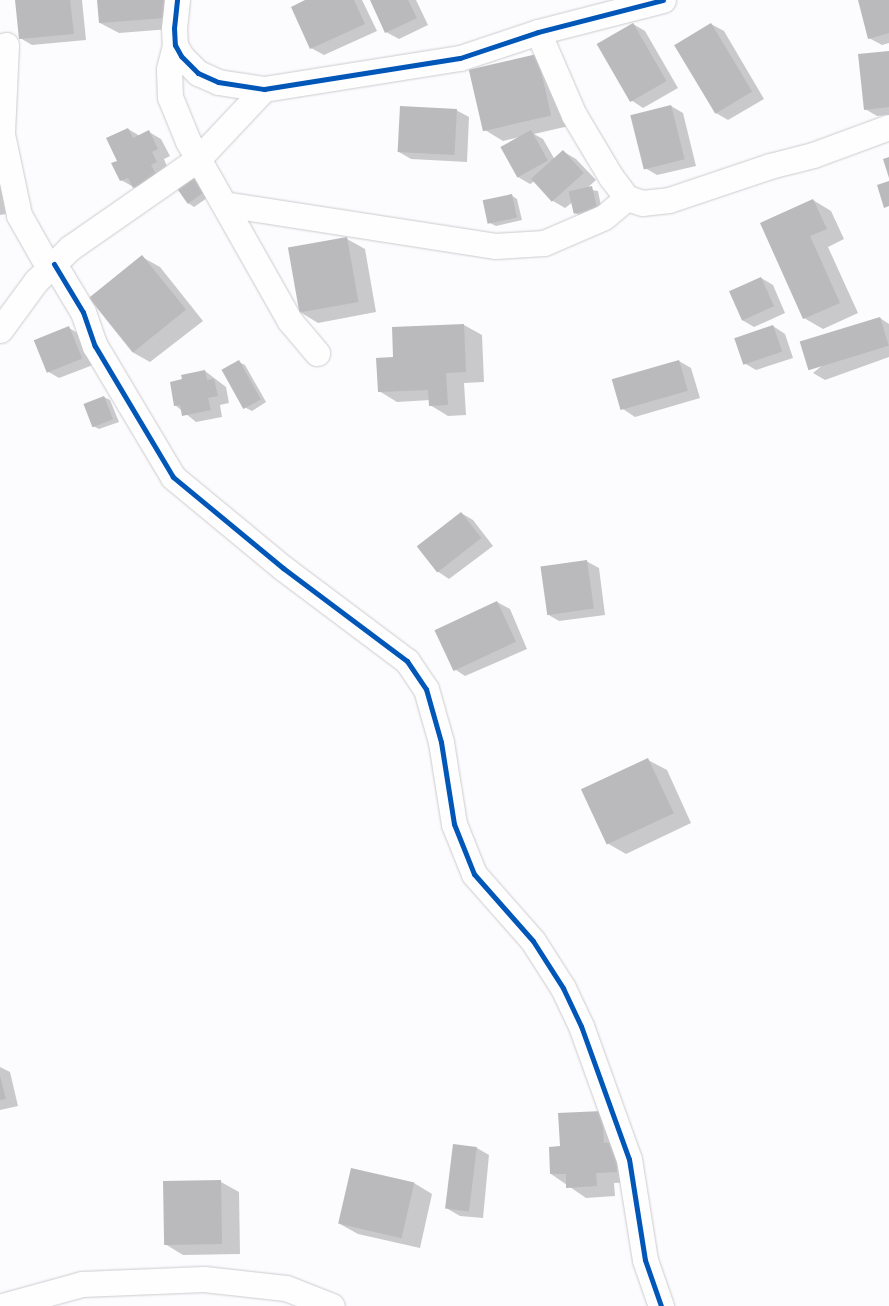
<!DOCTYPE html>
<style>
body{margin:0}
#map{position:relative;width:889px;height:1306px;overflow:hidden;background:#fcfbfd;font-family:Montserrat,sans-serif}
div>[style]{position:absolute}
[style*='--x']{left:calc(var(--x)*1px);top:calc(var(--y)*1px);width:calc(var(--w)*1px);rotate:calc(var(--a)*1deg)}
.shadow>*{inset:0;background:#0003}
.building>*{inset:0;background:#bab9bc;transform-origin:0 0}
.roads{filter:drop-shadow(0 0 1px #cccbce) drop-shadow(0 0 1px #cccbce)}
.minor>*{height:25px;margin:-12.5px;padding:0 12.5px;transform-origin:12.5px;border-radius:12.5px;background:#fffeff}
.cycleway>*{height:5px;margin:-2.5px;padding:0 2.5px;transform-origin:2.5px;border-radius:2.5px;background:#0057b8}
span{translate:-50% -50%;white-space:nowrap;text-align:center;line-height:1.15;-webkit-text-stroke:4px #fff;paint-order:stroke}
</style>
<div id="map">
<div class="shadow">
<div style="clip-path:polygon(16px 0,82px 0,86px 40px,32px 45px,20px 38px)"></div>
<div style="clip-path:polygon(99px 0,181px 0,183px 28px,119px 33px,100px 23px)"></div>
<div style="clip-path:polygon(308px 0,362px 0,377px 31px,324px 55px,311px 48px)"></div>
<div style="clip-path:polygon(371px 0,416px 0,428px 25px,399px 39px,386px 32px)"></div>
<div style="clip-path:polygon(860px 0,889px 0,889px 43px,882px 45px,869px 38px)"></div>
<div style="clip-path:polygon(633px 24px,645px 31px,678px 88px,643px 108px,631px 100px)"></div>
<div style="clip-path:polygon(711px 24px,724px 31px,764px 99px,728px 120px,716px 113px)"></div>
<div style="clip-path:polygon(889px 52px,889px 115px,877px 116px,865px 109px)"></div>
<div style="clip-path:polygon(537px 55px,569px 126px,534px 134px,543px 139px,555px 160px,564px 152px,576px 159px,596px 180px,586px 189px,598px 191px,602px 211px,581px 216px,575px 213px,573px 202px,565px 208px,553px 201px,535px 181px,530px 184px,518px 177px,520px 137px,503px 141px,485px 130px)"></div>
<div style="clip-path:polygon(671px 106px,683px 113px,696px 166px,657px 175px,645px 168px)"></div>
<div style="clip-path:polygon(456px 110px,469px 117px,467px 162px,411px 159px,399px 152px)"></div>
<div style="clip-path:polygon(128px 129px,140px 136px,149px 132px,161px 139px,170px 156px,164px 159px,168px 169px,146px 194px,121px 180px,119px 161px)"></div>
<div style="clip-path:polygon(192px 176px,210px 196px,194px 207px,188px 203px)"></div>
<div style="clip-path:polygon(0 178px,6px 214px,0 215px)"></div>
<div style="clip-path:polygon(511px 195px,517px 199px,522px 220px,496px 226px,490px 223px)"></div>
<div style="clip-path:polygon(813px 200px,831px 211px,844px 239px,828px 247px,858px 313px,823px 329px,804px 318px,761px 224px)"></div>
<div style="clip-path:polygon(347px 239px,365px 249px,376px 312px,318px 323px,300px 312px)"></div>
<div style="clip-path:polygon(142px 257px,160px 267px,203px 321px,150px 362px,132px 352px,89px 298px)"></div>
<div style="clip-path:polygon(761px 278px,773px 285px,785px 313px,754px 327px,742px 320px)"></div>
<div style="clip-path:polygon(880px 318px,889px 324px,889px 357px,825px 380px,813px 373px)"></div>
<div style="clip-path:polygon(464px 325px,482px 335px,484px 382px,464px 383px,466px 415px,448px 416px,430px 405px,430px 400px,397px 402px,379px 391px)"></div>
<div style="clip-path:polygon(773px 326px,785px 334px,793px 358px,756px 370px,744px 363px)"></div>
<div style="clip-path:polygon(69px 328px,81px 335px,93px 365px,59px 378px,47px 371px)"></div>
<div style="clip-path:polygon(679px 361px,691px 368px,700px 398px,635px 417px,623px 409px)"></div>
<div style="clip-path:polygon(239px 362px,245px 365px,266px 402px,252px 411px,246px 408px)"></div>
<div style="clip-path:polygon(205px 371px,226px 387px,229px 403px,220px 405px,222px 417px,196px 422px,175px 405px)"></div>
<div style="clip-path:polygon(104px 397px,110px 400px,119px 422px,99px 429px,93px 426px)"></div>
<div style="clip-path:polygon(461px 513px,473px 520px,493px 546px,449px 579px,437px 571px,417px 546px)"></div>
<div style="clip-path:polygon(586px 561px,599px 568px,605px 615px,559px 621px,547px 614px)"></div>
<div style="clip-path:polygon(497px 602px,510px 609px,527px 649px,465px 676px,453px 668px)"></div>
<div style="clip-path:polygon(648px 760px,667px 770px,691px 823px,626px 854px,607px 843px)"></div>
<div style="clip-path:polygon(0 1067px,10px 1072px,18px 1106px,0 1110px)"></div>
<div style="clip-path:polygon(602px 1112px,635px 1182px,614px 1183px,615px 1196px,586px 1198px,551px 1174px)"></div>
<div style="clip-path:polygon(454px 1146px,477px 1148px,489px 1155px,483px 1218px,460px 1216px,448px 1209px)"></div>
<div style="clip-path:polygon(352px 1169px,414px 1183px,432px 1194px,420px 1248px,358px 1234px,340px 1224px)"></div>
<div style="clip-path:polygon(221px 1182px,239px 1192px,240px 1254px,183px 1255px,165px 1244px)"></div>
</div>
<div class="building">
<div style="clip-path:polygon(15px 0,70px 0,74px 34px,19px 39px)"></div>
<div style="clip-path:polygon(97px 0,164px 0,165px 18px,99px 23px)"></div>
<div style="clip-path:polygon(305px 0,354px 0,365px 24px,310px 49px,291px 7px)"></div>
<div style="clip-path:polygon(370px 0,408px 0,417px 18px,385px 33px)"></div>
<div style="clip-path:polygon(858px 0,889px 0,889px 33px,868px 39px)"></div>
<div style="left:633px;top:23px;width:67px;height:42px;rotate:60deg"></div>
<div style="left:711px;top:23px;width:80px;height:43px;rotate:59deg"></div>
<div style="clip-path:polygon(889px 51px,889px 107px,864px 110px,858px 54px)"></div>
<div style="left:537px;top:54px;width:63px;height:70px;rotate:77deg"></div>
<div style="left:671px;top:105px;width:56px;height:42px;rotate:76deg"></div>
<div style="left:400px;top:106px;width:57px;height:46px;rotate:3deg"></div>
<div style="clip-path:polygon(128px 128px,133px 138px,149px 130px,158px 149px,152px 152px,157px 162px,151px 165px,157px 176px,133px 188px,128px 178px,120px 181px,111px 163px,117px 161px,106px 138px)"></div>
<div style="left:531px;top:130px;width:35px;height:35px;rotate:61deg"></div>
<div style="left:563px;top:150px;width:31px;height:43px;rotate:48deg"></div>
<div style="clip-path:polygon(889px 157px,889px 178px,883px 159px)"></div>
<div style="left:192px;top:175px;width:21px;height:20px;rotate:55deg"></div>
<div style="clip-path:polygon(889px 181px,889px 206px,884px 208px,877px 185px)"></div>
<div style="left:592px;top:186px;width:23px;height:24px;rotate:77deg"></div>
<div style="left:512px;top:194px;width:24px;height:30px;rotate:78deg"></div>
<div style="clip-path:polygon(813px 199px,827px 229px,810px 236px,840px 303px,803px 319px,760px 223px)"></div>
<div style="left:347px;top:237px;width:66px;height:60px;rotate:80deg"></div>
<div style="left:142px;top:255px;width:70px;height:68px;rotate:51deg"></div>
<div style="left:761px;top:277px;width:32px;height:35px;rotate:66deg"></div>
<div style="left:880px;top:317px;width:30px;height:84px;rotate:73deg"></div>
<div style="clip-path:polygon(464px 324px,466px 372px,446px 373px,448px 405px,429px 406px,428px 390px,378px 392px,376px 358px,393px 357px,392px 327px)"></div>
<div style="left:773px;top:325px;width:28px;height:41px;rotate:71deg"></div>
<div style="left:69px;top:326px;width:35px;height:38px;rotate:68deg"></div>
<div style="left:239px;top:360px;width:45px;height:20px;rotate:61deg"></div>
<div style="left:679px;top:360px;width:32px;height:70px;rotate:74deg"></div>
<div style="clip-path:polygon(205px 370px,207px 380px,214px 379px,218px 396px,208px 398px,211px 410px,182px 416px,180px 405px,174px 406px,170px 382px,182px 379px,181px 375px)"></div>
<div style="left:104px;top:396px;width:25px;height:22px;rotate:69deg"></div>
<div style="left:461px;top:512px;width:33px;height:56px;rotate:52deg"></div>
<div style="left:587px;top:560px;width:49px;height:47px;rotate:82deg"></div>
<div style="left:497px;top:601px;width:45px;height:69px;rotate:65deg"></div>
<div style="left:648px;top:758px;width:61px;height:74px;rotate:65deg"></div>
<div style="clip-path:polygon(0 1076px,6px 1099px,0 1100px)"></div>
<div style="clip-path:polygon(602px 1111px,604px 1143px,616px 1142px,617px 1172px,596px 1173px,597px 1186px,566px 1188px,566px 1174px,550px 1174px,549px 1147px,560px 1146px,558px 1113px)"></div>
<div style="left:453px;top:1144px;width:24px;height:65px;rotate:7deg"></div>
<div style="left:351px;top:1168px;width:65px;height:57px;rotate:13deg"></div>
<div style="left:221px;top:1180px;width:64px;height:58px;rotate:89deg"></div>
</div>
<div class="roads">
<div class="minor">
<div style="--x:177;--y:0;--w:28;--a:96"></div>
<div style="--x:174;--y:28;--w:17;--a:87"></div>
<div style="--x:175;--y:45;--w:13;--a:61"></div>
<div style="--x:181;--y:56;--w:24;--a:45"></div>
<div style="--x:198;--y:73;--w:22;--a:24"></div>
<div style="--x:218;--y:82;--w:47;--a:8.7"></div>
<div style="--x:264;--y:89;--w:198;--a:-9"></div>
<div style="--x:460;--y:58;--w:82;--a:-18.4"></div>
<div style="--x:538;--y:32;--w:129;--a:-14.4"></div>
<div style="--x:538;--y:32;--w:90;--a:66.6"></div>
<div style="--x:574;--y:115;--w:72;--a:59.2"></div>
<div style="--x:611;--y:177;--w:26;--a:53"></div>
<div style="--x:627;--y:198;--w:16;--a:18"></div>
<div style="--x:642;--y:203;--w:27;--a:-6"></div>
<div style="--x:669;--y:200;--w:107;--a:-18.6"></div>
<div style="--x:770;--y:166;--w:44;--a:-14.3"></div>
<div style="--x:813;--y:155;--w:81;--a:-20.2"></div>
<div style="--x:6;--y:45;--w:89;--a:92.6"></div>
<div style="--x:2;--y:134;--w:83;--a:78.1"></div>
<div style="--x:19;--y:215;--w:61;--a:60.5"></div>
<div style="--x:175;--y:45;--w:25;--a:104"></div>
<div style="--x:169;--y:69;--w:28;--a:88"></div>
<div style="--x:170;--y:97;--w:48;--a:67.8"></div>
<div style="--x:188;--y:141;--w:207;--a:60.5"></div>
<div style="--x:290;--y:321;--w:42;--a:49.8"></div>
<div style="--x:224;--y:204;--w:274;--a:8.8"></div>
<div style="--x:495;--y:246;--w:49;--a:-3.5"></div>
<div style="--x:544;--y:243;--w:65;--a:-23.4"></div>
<div style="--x:604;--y:217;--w:30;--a:-40"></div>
<div style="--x:54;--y:264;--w:56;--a:58.9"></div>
<div style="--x:83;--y:312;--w:36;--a:71"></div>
<div style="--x:95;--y:346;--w:152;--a:59.2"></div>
<div style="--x:173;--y:477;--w:143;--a:39.6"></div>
<div style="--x:283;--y:568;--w:155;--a:36.9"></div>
<div style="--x:407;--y:661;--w:34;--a:56"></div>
<div style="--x:426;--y:689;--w:55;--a:74.2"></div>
<div style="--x:441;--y:742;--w:83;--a:81"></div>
<div style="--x:454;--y:824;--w:54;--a:68.2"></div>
<div style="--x:474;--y:874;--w:89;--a:48.6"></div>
<div style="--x:533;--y:941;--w:56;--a:57.4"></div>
<div style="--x:563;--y:988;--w:42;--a:64.7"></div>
<div style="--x:581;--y:1026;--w:141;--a:70.2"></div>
<div style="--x:629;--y:1159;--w:102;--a:81"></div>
<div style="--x:645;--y:1260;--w:49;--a:70.8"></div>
<div style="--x:0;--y:330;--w:61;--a:-53.7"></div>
<div style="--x:36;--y:281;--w:47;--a:-44.1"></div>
<div style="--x:70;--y:248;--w:156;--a:-34.8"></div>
<div style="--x:198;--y:159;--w:96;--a:-46.7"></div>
<div style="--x:2;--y:1306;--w:83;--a:-15.4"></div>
<div style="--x:82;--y:1284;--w:122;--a:-2.3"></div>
<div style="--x:204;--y:1279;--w:82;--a:6.3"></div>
<div style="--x:286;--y:1288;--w:49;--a:21.4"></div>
</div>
</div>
<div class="cycleway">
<div style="--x:177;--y:0;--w:28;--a:96"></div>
<div style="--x:174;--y:28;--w:17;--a:87"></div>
<div style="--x:175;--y:45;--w:13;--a:61"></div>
<div style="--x:181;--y:56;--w:24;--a:45"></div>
<div style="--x:198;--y:73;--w:22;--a:24"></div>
<div style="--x:218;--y:82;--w:47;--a:8.7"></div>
<div style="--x:264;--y:89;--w:198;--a:-9"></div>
<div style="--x:460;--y:58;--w:82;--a:-18.4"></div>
<div style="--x:538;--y:32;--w:129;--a:-14.4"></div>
<div style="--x:54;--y:264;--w:56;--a:58.9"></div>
<div style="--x:83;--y:312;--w:36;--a:71"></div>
<div style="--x:95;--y:346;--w:152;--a:59.2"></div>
<div style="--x:173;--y:477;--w:143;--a:39.6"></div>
<div style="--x:283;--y:568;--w:155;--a:36.9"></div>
<div style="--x:407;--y:661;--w:34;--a:56"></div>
<div style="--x:426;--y:689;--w:55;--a:74.2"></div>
<div style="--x:441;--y:742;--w:83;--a:81"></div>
<div style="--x:454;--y:824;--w:54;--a:68.2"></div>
<div style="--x:474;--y:874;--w:89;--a:48.6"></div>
<div style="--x:533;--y:941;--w:56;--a:57.4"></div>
<div style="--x:563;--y:988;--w:42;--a:64.7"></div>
<div style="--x:581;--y:1026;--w:141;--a:70.2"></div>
<div style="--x:629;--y:1159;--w:102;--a:81"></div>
<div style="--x:645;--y:1260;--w:49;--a:70.8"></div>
</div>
</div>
